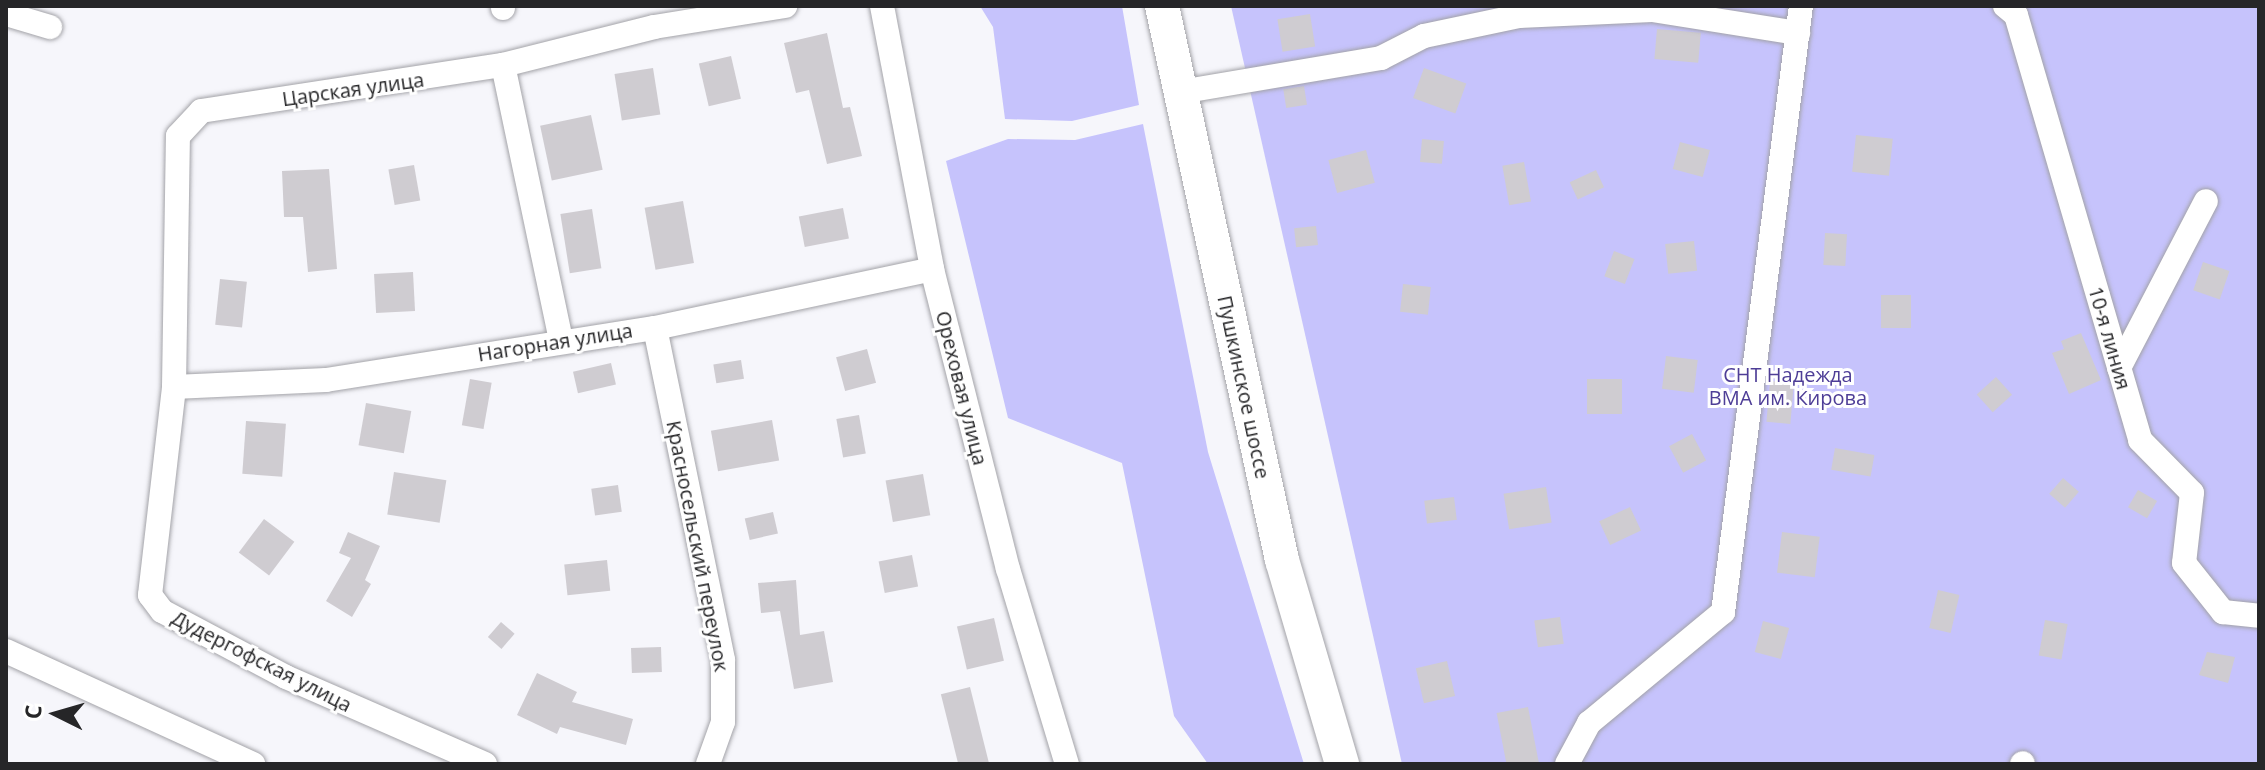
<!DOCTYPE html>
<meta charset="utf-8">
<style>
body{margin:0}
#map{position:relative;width:2265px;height:770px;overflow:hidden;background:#f6f6fb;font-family:"Open Sans",sans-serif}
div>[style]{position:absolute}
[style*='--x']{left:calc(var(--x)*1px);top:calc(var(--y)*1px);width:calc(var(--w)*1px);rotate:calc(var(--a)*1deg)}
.green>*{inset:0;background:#c6c3fc}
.building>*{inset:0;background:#cfccd1;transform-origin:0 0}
.roads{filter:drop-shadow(0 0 2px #a3a3a8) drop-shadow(0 0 2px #a3a3a8)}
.street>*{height:24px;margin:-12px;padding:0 12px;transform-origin:12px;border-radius:12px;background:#fff}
.secondary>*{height:34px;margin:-17px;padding:0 17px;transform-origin:17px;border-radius:17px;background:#fff}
span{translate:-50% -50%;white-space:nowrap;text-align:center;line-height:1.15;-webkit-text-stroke:6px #fff;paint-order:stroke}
.street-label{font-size:20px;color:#262628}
.park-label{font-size:20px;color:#4e3e97}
.frame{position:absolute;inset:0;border:8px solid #262628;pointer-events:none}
.north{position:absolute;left:16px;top:674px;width:80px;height:80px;-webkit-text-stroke:6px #fff;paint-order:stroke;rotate:275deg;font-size:22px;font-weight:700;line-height:32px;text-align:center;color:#262628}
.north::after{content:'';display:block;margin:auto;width:28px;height:36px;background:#262628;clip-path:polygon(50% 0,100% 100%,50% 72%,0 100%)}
</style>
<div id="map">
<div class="green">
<div style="clip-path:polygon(980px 6px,1122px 6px,1139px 105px,1072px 121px,1005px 119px,993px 27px)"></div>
<div style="clip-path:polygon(1231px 6px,2259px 6px,2259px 764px,1402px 764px)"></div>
<div style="clip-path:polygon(1143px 124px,1208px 452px,1304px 764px,1208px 764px,1174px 716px,1122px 463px,1008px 418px,946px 161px,1008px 139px,1075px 140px)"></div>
</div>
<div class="building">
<div style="left:1310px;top:14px;width:33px;height:33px;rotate:81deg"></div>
<div style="left:1657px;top:29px;width:44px;height:30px;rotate:5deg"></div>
<div style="clip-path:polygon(827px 33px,843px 108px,850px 107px,862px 156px,827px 164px,809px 90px,796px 93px,784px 43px)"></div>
<div style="left:731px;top:56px;width:44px;height:33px;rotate:77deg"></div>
<div style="left:653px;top:68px;width:47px;height:39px;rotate:81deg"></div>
<div style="left:1424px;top:68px;width:45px;height:32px;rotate:20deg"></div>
<div style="left:1304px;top:86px;width:19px;height:21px;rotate:81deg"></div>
<div style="left:591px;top:115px;width:56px;height:52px;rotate:78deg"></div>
<div style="left:1856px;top:135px;width:37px;height:37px;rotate:6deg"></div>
<div style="left:1422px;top:139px;width:22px;height:23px;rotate:5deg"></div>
<div style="left:1680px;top:142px;width:31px;height:28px;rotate:15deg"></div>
<div style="left:1366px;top:150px;width:34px;height:39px;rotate:75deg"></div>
<div style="left:1524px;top:162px;width:40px;height:22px;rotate:80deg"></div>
<div style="left:414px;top:165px;width:36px;height:26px;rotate:80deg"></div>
<div style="clip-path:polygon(329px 169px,337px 269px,308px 272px,303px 217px,284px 217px,282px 171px)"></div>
<div style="left:1596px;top:170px;width:19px;height:29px;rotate:65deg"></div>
<div style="left:683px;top:201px;width:63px;height:39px;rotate:80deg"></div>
<div style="left:843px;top:208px;width:31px;height:45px;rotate:79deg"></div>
<div style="left:592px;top:209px;width:60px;height:32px;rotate:81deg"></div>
<div style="left:1316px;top:226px;width:19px;height:22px;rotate:84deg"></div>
<div style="left:1825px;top:233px;width:22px;height:32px;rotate:3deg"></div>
<div style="left:1694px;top:241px;width:30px;height:29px;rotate:84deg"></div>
<div style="left:1614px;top:251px;width:22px;height:27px;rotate:21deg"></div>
<div style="left:2203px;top:262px;width:28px;height:30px;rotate:19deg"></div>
<div style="left:413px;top:272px;width:39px;height:39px;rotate:87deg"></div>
<div style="left:220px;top:279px;width:27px;height:46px;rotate:6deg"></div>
<div style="left:1403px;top:284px;width:28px;height:28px;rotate:6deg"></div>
<div style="left:1881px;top:295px;width:30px;height:33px"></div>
<div style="clip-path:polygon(2081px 333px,2101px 380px,2069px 394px,2052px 353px,2064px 349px,2061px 341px)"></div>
<div style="left:867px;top:349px;width:35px;height:32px;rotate:75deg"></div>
<div style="left:1666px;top:356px;width:32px;height:33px;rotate:7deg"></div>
<div style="left:741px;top:360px;width:19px;height:28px;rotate:81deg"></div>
<div style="left:611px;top:363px;width:22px;height:39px;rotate:77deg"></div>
<div style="left:1996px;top:377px;width:24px;height:26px;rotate:48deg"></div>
<div style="left:470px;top:379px;width:22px;height:47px;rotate:10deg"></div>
<div style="left:1622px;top:379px;width:35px;height:35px;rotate:90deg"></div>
<div style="left:1770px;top:381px;width:24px;height:41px;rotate:5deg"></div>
<div style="left:366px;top:403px;width:46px;height:43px;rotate:10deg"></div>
<div style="left:859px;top:415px;width:39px;height:23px;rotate:80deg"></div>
<div style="left:772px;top:420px;width:41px;height:62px;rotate:80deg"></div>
<div style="left:246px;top:421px;width:40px;height:53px;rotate:4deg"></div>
<div style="left:1692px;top:434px;width:30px;height:26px;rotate:62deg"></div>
<div style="left:1835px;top:448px;width:40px;height:22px;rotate:10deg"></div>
<div style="left:394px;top:472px;width:53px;height:43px;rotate:9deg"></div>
<div style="left:923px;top:474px;width:42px;height:38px;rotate:80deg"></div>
<div style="left:2063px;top:478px;width:21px;height:21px;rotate:41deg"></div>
<div style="left:618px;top:485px;width:27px;height:27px;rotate:82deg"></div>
<div style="left:1546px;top:487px;width:36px;height:43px;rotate:81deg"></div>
<div style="left:2138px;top:490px;width:22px;height:20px;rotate:30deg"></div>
<div style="left:1454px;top:497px;width:23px;height:30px;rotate:83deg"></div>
<div style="left:1630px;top:507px;width:26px;height:34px;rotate:65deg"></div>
<div style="left:773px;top:512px;width:22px;height:29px;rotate:77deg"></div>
<div style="left:264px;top:519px;width:38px;height:42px;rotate:37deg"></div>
<div style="clip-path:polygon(348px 532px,380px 546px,365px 580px,371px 584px,352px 617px,326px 601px,351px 558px,339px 553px)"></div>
<div style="left:1782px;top:532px;width:38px;height:41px;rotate:7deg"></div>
<div style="left:912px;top:555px;width:32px;height:34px;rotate:79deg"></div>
<div style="left:607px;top:560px;width:31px;height:43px;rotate:84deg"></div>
<div style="clip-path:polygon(796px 580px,800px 635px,824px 631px,833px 682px,794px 689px,780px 611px,761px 613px,758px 583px)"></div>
<div style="left:1938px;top:590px;width:22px;height:39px;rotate:13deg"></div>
<div style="left:1560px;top:617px;width:27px;height:26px;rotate:82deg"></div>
<div style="left:994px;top:618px;width:44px;height:38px;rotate:77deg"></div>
<div style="left:2045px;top:620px;width:23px;height:36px;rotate:10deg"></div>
<div style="left:1763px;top:621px;width:27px;height:32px;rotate:15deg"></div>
<div style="left:501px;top:622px;width:18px;height:20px;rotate:41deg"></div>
<div style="left:661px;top:647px;width:25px;height:30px;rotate:88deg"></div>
<div style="clip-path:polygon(2207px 652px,2235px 657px,2228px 683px,2199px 675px)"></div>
<div style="left:1447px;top:661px;width:36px;height:32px;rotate:77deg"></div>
<div style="clip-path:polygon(537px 673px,577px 692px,572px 702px,633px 719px,626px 745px,560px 727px,557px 734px,517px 715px)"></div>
<div style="left:970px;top:687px;width:79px;height:30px;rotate:76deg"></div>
<div style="left:1528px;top:707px;width:58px;height:32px;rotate:79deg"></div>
</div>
<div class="roads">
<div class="street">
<div style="--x:503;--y:6;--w:2;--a:90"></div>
<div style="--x:882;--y:6;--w:268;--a:79.2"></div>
<div style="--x:932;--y:269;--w:309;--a:75.8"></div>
<div style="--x:1008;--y:569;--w:204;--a:73.2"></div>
<div style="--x:2005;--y:6;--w:14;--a:39"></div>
<div style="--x:2016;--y:15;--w:443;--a:73.7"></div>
<div style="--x:2140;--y:440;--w:74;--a:45.5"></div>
<div style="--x:2192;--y:493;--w:70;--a:96.5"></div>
<div style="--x:2184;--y:563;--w:63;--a:51.5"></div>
<div style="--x:2223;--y:612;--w:36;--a:6"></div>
<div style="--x:6;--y:14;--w:46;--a:16.5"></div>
<div style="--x:503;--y:65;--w:281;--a:78.1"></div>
<div style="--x:1180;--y:92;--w:204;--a:-9.6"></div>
<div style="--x:1381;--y:58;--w:48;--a:-27.1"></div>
<div style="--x:1424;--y:36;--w:97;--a:-11.9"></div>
<div style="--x:1519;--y:16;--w:133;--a:-2.6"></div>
<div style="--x:1652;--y:10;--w:148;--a:9"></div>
<div style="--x:655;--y:328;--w:339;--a:78.4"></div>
<div style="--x:723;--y:660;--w:62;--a:90"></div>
<div style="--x:723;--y:722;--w:45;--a:109.7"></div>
<div style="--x:2119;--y:368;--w:188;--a:-62.5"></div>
<div style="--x:174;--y:387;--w:152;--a:-2.6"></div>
<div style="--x:326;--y:380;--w:333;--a:-9"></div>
<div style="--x:655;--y:328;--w:283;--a:-12"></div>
<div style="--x:6;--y:651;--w:272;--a:24.6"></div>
<div style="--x:485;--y:764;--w:217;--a:-156.4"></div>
<div style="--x:286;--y:677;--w:140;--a:-152"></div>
<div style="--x:162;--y:611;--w:20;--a:-127"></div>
<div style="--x:150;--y:595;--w:209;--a:-83.4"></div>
<div style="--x:174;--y:387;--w:251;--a:-89.1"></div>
<div style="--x:178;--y:136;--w:34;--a:-47"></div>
<div style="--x:201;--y:111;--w:305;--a:-8.7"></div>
<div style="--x:503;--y:65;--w:156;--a:-14.1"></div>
<div style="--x:654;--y:27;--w:133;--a:-9.1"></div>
<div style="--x:1567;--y:764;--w:47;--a:-61.8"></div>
<div style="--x:1589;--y:723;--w:174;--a:-39.6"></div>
<div style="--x:1723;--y:612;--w:611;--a:-82.67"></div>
<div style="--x:2022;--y:764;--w:1;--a:-45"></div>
</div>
<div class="secondary">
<div style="--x:1162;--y:6;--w:567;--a:77.78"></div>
<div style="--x:1282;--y:560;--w:213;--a:73.6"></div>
</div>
</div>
<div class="street-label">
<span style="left:353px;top:89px;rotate:-8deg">Царская улица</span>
<span style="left:2110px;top:338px;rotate:74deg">10-я линия</span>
<span style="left:555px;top:342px;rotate:-9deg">Нагорная улица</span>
<span style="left:1244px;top:387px;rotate:78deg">Пушкинское шоссе</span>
<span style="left:962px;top:388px;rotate:76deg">Ореховая улица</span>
<span style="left:698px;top:546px;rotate:79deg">Красносельский переулок</span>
<span style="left:262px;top:661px;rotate:27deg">Дудергофская улица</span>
</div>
<div class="park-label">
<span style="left:1788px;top:386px">СНТ Надежда<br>ВМА им. Кирова</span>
</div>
<div class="frame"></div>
<div class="north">С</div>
</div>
